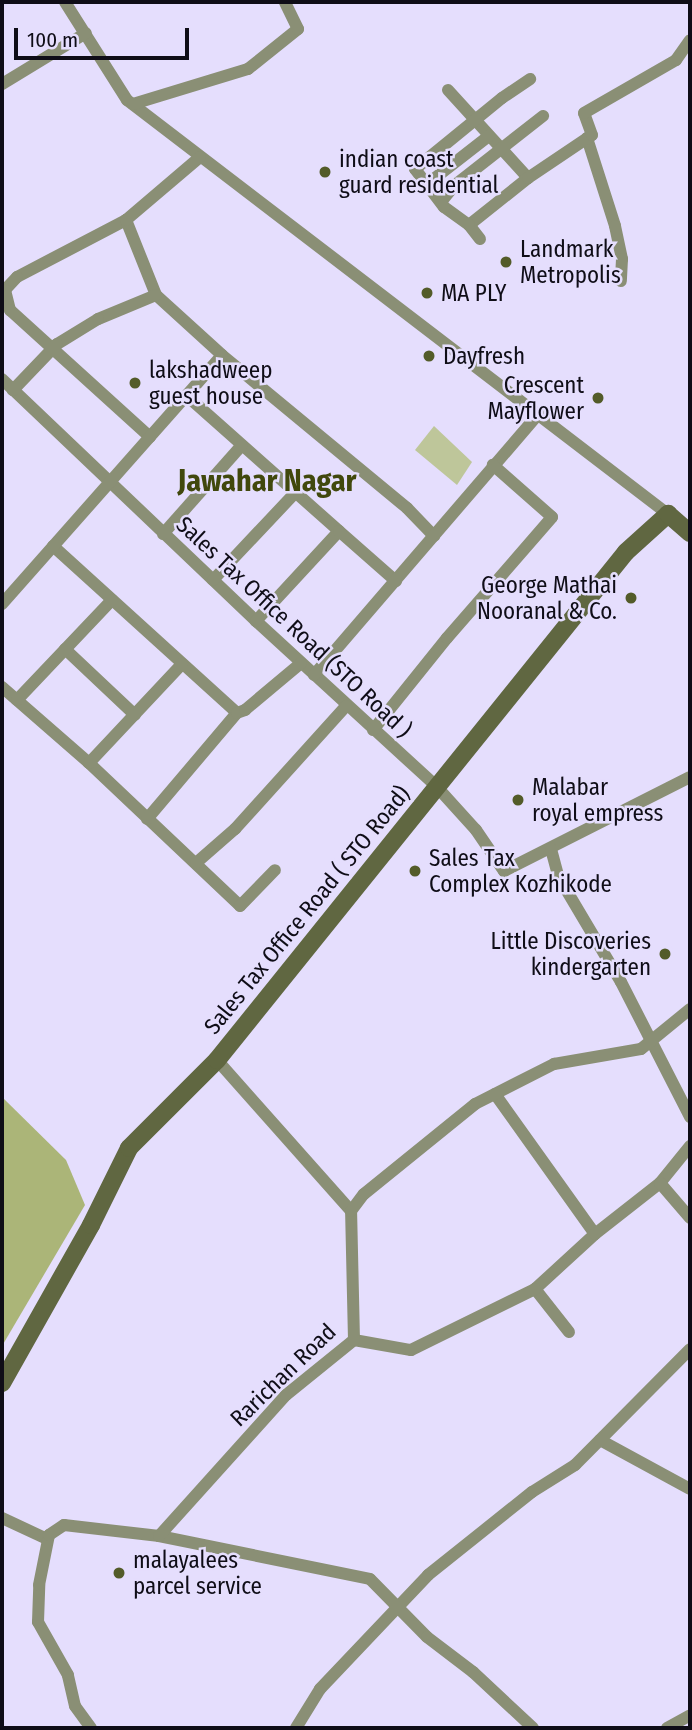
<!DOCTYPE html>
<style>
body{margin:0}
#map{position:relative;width:692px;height:1730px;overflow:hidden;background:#e5defd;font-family:"Fira Sans Condensed",sans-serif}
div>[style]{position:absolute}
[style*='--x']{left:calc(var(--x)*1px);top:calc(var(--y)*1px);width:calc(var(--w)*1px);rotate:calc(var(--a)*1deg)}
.green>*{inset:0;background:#bec69a}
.forest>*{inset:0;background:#abb578}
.street>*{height:12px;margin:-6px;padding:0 6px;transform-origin:6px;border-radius:6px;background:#8a8f75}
.secondary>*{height:18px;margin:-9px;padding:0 9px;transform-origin:9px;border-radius:9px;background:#606741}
.dots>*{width:19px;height:19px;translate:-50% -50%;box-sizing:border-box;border:4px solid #e5defd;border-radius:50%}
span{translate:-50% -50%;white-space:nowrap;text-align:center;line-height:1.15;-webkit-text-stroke:5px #e5defd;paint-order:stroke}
.poi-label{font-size:23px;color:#0f0d17}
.left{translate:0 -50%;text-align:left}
.right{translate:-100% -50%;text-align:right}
.street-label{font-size:23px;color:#0f0d17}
.district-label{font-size:30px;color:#41480d;font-weight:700}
.frame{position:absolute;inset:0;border:4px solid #0f0d17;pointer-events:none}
.scale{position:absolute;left:14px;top:28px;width:175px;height:32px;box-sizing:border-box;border:4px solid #0f0d17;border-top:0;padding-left:9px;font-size:21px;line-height:24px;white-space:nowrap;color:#0f0d17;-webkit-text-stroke:5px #e5defd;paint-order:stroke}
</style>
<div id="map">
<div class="green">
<div style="clip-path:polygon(434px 426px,472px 462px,457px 485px,415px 450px)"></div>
</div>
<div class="forest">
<div style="clip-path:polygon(2px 1097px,66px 1160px,85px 1205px,2px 1346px)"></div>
</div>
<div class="street">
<div style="--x:65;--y:2;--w:116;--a:57.7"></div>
<div style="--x:127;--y:100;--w:681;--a:37.43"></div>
<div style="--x:2;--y:84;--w:98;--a:-31.3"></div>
<div style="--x:448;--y:90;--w:119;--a:47.7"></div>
<div style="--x:133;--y:104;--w:120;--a:-16.9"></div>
<div style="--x:248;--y:69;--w:64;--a:-38.7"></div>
<div style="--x:298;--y:29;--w:30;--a:-116"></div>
<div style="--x:587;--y:138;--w:92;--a:72.3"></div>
<div style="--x:615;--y:226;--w:34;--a:78"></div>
<div style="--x:622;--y:259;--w:22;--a:93"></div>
<div style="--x:426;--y:185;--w:80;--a:-37.9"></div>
<div style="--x:441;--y:202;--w:22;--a:-51"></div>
<div style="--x:455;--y:185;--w:112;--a:-38.1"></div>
<div style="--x:126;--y:220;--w:123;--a:152.4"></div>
<div style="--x:17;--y:277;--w:18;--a:133"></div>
<div style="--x:5;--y:290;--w:21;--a:76"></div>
<div style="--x:10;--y:310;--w:189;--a:42.2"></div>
<div style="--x:469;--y:225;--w:75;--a:-38.5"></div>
<div style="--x:528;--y:178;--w:77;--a:-33.9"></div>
<div style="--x:592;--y:135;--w:23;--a:-110"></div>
<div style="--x:584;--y:113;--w:106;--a:-29.9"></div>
<div style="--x:676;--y:60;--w:24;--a:-55"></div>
<div style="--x:480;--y:239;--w:18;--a:-128"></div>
<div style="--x:469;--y:225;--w:31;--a:-144"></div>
<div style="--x:444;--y:207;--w:48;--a:-127.3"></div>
<div style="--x:415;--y:169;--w:112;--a:-39.2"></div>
<div style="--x:502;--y:98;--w:34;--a:-34"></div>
<div style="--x:156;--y:295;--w:81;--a:-111.8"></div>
<div style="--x:126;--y:220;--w:97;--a:-40.4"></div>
<div style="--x:222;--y:355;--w:240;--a:39.6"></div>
<div style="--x:407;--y:508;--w:39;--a:46"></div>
<div style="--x:2;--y:379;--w:351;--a:43.6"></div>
<div style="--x:256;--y:621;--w:246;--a:42.5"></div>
<div style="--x:437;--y:787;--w:58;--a:47.8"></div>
<div style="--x:476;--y:830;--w:50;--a:55.7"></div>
<div style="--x:504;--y:871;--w:208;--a:-26.8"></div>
<div style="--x:187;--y:396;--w:203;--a:41.6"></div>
<div style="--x:163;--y:534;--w:118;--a:-48.4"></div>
<div style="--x:53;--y:546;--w:248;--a:42.2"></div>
<div style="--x:213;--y:580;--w:120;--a:-46.7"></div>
<div style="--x:2;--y:604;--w:332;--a:-48.5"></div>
<div style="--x:222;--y:355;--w:89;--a:-137.7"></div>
<div style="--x:156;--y:295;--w:63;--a:157.5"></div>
<div style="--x:98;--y:319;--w:48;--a:148.6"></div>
<div style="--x:57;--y:344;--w:64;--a:133.7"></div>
<div style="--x:256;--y:621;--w:122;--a:-47.3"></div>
<div style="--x:339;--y:531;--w:76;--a:41.3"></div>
<div style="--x:65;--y:649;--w:96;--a:43.3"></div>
<div style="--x:314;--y:675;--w:345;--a:-49.3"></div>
<div style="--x:2;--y:687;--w:116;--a:41.1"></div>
<div style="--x:89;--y:763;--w:208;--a:43.4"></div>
<div style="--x:240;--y:906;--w:50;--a:-45.8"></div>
<div style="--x:17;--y:700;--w:138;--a:-46.5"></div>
<div style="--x:373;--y:730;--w:118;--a:-51.2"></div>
<div style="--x:447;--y:638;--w:160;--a:-49"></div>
<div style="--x:552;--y:517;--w:79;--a:-138.6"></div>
<div style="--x:89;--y:763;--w:136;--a:-46.8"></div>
<div style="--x:147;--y:819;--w:139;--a:-49.7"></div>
<div style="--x:237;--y:713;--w:9;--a:-21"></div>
<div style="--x:245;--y:710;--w:73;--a:-40"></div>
<div style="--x:551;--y:849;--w:28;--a:75"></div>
<div style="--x:558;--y:876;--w:123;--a:59.3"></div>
<div style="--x:621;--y:982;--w:152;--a:62.9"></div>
<div style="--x:196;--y:863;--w:52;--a:-41.1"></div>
<div style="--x:235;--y:829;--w:166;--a:-47.9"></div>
<div style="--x:217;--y:1060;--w:202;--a:48.4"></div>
<div style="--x:495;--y:1094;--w:172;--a:54.5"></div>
<div style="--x:660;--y:1183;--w:48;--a:-51"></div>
<div style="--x:569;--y:1332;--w:55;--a:-128.3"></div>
<div style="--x:535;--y:1289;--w:81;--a:-42.5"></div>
<div style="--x:595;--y:1234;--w:83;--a:-38.1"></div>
<div style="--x:660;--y:1183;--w:46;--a:49.4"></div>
<div style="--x:354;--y:1340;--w:58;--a:10"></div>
<div style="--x:411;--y:1350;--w:138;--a:-26.2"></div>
<div style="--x:600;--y:1440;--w:102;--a:28.6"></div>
<div style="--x:2;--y:1518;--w:50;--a:25"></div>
<div style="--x:159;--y:1536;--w:215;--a:11.5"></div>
<div style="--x:370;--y:1579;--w:81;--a:45.5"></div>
<div style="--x:427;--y:1637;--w:58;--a:37.3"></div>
<div style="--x:473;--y:1672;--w:82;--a:43"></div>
<div style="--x:91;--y:1728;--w:27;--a:-126"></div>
<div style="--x:75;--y:1706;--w:32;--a:-103"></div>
<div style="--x:68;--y:1675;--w:61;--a:-119.5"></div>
<div style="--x:38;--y:1622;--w:37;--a:-88"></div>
<div style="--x:39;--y:1585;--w:51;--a:-78.7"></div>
<div style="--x:49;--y:1535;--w:18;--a:-34"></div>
<div style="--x:64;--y:1525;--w:96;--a:6.6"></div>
<div style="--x:159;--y:1536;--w:190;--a:-48"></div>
<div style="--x:286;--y:1395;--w:87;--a:-39"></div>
<div style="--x:354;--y:1340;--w:129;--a:-91.3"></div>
<div style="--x:351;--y:1211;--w:21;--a:-53"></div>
<div style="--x:364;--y:1194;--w:143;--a:-39"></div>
<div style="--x:475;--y:1104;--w:89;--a:-26.9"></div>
<div style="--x:554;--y:1064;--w:88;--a:-9.8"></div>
<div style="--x:641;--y:1049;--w:63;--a:-39.2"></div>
<div style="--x:296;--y:1728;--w:46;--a:-58.4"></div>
<div style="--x:320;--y:1689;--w:157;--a:-46.5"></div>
<div style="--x:428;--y:1575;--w:133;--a:-38.6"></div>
<div style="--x:532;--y:1492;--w:51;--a:-32.1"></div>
<div style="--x:575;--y:1465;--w:163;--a:-45.2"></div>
<div style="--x:667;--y:1728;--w:26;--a:-29"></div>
</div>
<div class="secondary">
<div style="--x:2;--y:1383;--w:181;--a:-60.6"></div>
<div style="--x:91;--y:1225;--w:86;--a:-63.7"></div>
<div style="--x:129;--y:1148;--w:124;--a:-45"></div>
<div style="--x:217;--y:1060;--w:652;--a:-51.16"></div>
<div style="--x:626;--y:552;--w:57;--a:-42.1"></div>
<div style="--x:668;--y:514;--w:29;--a:41"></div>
</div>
<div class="dots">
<div style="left:325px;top:172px;background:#535b29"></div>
<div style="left:506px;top:262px;background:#535b29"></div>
<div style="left:427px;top:293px;background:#535b29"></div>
<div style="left:429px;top:356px;background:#535b29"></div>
<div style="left:135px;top:383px;background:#535b29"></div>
<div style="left:598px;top:398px;background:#535b29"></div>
<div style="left:631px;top:598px;background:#535b29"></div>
<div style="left:518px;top:800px;background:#535b29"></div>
<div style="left:415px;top:871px;background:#535b29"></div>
<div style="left:665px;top:954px;background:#535b29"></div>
<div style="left:119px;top:1573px;background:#535b29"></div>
</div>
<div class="poi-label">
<span class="left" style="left:339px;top:172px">indian coast<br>guard residential</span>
<span class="left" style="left:520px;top:262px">Landmark<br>Metropolis</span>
<span class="left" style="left:441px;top:293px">MA PLY</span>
<span class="left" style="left:443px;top:356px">Dayfresh</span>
<span class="left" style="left:149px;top:383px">lakshadweep<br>guest house</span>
<span class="right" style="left:584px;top:398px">Crescent<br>Mayflower</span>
<span class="right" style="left:617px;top:598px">George Mathai<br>Nooranal &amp; Co.</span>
<span class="left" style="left:532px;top:800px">Malabar<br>royal empress</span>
<span class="left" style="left:429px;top:871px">Sales Tax<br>Complex Kozhikode</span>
<span class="right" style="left:651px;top:954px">Little Discoveries<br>kindergarten</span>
<span class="left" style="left:133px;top:1573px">malayalees<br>parcel service</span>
</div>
<div class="street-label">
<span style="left:294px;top:627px;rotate:43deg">Sales Tax Office Road (STO Road )</span>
<span style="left:307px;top:910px;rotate:-51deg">Sales Tax Office Road ( STO Road)</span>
<span style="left:283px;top:1375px;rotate:-44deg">Rarichan Road</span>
</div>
<div class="district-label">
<span style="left:267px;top:481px">Jawahar Nagar</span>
</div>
<div class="frame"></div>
<div class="scale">100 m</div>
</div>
